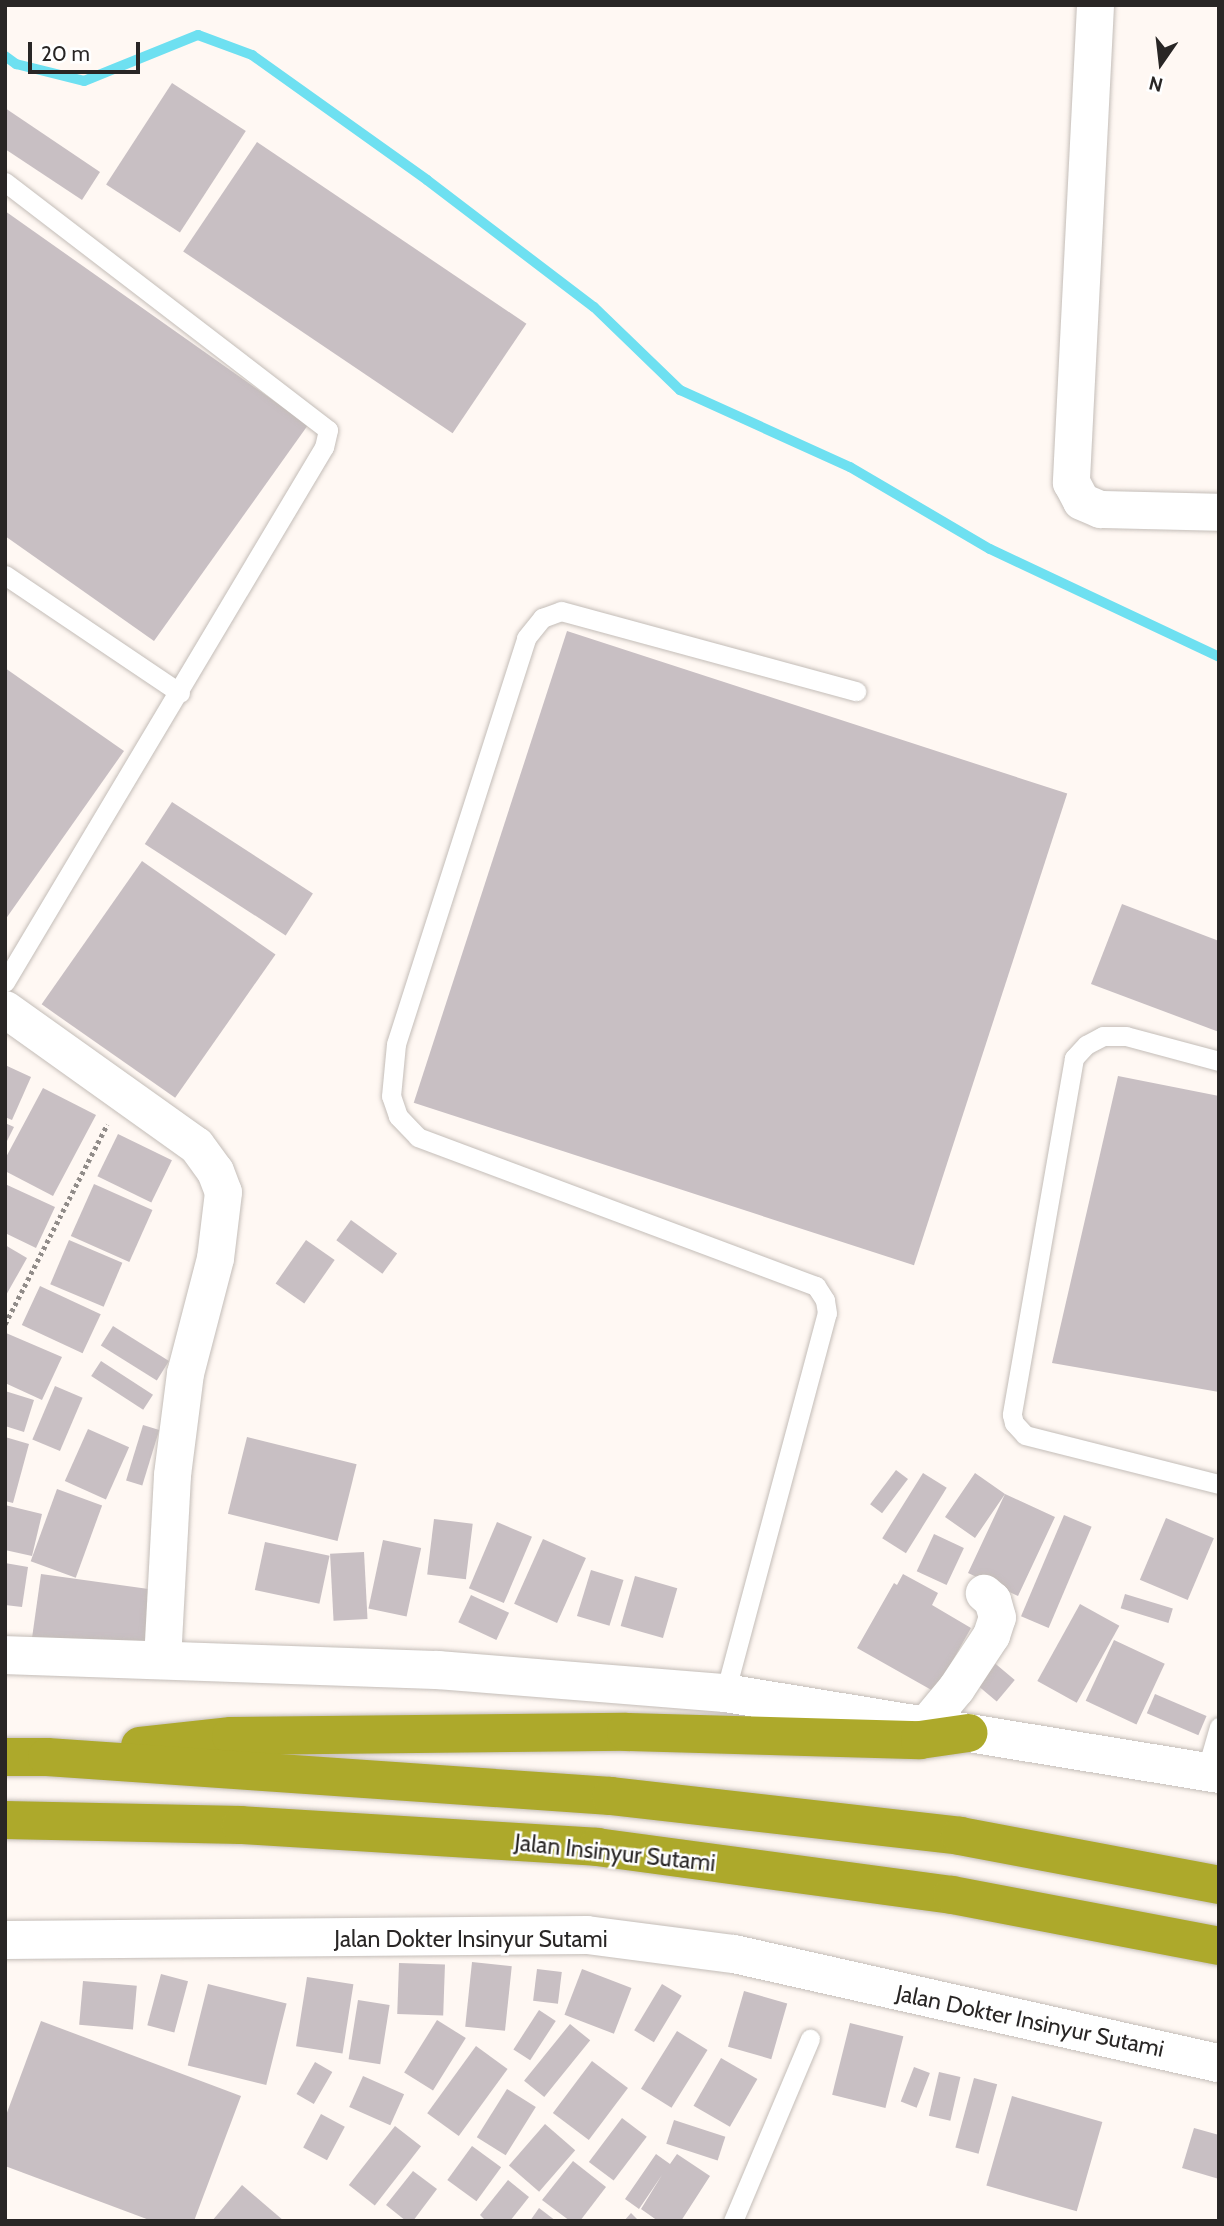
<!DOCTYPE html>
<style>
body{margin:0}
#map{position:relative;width:1224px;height:2226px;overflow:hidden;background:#fff8f3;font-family:Cabin,sans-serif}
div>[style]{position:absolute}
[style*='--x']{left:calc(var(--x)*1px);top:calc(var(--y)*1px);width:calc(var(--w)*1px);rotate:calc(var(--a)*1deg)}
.stream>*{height:10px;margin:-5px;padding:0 5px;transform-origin:5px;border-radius:5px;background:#6ee0f1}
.building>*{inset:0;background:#c8bfc3;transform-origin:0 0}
.path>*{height:4.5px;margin-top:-2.25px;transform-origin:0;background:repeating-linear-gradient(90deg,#918c89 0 3.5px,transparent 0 7px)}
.roads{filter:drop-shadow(0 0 2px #c4bdb8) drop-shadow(0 0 2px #c4bdb8)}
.service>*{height:19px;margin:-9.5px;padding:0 9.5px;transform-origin:9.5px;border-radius:9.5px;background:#fff}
.minor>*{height:37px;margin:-18.5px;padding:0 18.5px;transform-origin:18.5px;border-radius:18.5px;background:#fff}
.tertiary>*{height:38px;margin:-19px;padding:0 19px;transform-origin:19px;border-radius:19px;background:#fff}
.motorway>*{height:38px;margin:-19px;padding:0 19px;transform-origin:19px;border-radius:19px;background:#ada92b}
span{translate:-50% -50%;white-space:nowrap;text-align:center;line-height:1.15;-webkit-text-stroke:5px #fff;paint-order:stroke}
.street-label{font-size:23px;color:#292625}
.frame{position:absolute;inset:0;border:7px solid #292625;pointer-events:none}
.north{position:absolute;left:1126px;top:28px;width:70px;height:70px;-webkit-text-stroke:5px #fff;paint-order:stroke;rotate:194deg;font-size:19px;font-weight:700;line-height:28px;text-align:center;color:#292625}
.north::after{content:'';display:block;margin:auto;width:24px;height:32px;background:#292625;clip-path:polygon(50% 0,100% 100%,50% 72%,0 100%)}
.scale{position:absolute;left:28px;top:42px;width:112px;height:32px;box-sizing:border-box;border:4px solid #292625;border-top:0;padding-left:9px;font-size:21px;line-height:24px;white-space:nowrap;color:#292625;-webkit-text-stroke:5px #fff;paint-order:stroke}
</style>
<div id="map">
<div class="stream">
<div style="--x:5;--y:56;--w:14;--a:36"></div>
<div style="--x:16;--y:64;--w:70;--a:14"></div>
<div style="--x:84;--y:81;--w:123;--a:-22"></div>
<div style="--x:198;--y:35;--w:58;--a:20.3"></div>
<div style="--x:252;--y:55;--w:215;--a:35.5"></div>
<div style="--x:427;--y:180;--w:210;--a:37.3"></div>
<div style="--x:594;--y:307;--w:120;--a:44"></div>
<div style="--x:680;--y:390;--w:187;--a:24.4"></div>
<div style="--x:850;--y:467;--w:162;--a:30.4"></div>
<div style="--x:990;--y:549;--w:253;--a:25.2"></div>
</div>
<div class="building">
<div style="left:172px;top:83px;width:88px;height:121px;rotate:33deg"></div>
<div style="clip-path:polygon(5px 108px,100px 172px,82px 200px,5px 149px)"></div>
<div style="left:257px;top:142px;width:325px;height:132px;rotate:34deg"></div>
<div style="clip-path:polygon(5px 211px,308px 425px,154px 641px,5px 536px)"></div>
<div style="left:567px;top:631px;width:526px;height:496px;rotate:18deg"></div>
<div style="clip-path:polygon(5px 668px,124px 751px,5px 920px)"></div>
<div style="left:172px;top:802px;width:168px;height:50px;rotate:33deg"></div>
<div style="left:142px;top:861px;width:163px;height:175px;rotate:35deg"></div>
<div style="clip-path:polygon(1122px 904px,1219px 941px,1219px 1032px,1091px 984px)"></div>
<div style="clip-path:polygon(5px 1065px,31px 1077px,12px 1120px,5px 1117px)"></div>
<div style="clip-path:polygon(1118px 1076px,1219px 1096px,1219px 1392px,1052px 1363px)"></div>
<div style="clip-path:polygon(43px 1088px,96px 1115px,53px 1196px,5px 1171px,5px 1159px)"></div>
<div style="clip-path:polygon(5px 1123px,14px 1127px,5px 1145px)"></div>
<div style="left:118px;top:1134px;width:60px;height:47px;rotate:26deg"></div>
<div style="clip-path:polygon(5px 1184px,55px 1207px,36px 1248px,5px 1233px)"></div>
<div style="left:94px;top:1184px;width:64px;height:57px;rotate:24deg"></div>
<div style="left:351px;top:1220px;width:57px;height:25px;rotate:36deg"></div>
<div style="left:69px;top:1240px;width:58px;height:48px;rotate:23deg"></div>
<div style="left:306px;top:1240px;width:35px;height:53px;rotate:35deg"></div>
<div style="clip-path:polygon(5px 1245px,27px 1258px,5px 1297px)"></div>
<div style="left:40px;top:1286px;width:67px;height:43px;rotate:25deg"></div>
<div style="left:113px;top:1326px;width:66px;height:23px;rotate:32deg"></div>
<div style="clip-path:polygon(6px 1333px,62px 1357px,42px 1400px,5px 1383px)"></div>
<div style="left:101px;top:1361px;width:62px;height:18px;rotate:33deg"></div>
<div style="left:55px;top:1386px;width:30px;height:58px;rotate:23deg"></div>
<div style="clip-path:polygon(5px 1391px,34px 1400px,24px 1432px,5px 1426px)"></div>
<div style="left:143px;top:1425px;width:17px;height:58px;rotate:17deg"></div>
<div style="left:88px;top:1429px;width:45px;height:57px;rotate:24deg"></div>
<div style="clip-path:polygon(5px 1437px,29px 1444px,13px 1503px,5px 1501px)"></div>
<div style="left:247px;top:1437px;width:113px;height:79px;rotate:14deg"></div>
<div style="left:896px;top:1470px;width:15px;height:43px;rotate:37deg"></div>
<div style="left:923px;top:1473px;width:28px;height:77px;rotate:32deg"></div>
<div style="clip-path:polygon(975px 1473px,1005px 1494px,1055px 1517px,1018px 1596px,968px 1573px,1005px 1494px,975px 1538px,945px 1517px)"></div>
<div style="left:57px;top:1489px;width:48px;height:77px;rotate:20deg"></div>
<div style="clip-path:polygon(5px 1505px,42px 1514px,32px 1556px,5px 1550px)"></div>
<div style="left:1064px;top:1515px;width:30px;height:110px;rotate:23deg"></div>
<div style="left:1166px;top:1518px;width:52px;height:67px;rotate:23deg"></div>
<div style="left:434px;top:1519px;width:39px;height:56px;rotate:7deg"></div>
<div style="left:497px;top:1522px;width:38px;height:72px;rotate:23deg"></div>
<div style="left:934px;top:1534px;width:33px;height:41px;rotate:25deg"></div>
<div style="left:543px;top:1539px;width:47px;height:71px;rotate:24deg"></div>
<div style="left:383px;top:1540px;width:39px;height:70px;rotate:12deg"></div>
<div style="left:265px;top:1542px;width:66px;height:49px;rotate:12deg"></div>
<div style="left:364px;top:1552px;width:67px;height:34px;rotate:87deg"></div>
<div style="clip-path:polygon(5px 1563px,28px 1567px,22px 1607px,5px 1605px)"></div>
<div style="left:591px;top:1570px;width:34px;height:48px;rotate:17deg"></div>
<div style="left:41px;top:1574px;width:114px;height:64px;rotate:8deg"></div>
<div style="clip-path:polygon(903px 1574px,938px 1593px,932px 1605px,971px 1628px,935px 1692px,857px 1648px,894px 1583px,897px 1585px)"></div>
<div style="left:635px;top:1576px;width:44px;height:52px;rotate:16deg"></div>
<div style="left:1125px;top:1594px;width:50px;height:15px;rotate:17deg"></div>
<div style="left:471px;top:1595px;width:42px;height:30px;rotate:25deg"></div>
<div style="left:1080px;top:1604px;width:45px;height:88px;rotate:29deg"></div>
<div style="left:1114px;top:1640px;width:56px;height:67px;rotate:25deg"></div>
<div style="left:991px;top:1660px;width:31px;height:28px;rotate:40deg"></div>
<div style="left:1155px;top:1694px;width:56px;height:21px;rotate:23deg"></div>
<div style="left:472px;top:1962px;width:40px;height:65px;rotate:6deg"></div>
<div style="left:399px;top:1963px;width:46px;height:51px;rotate:2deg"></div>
<div style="left:537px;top:1969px;width:25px;height:32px;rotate:7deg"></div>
<div style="left:582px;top:1969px;width:53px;height:49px;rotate:21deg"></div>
<div style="left:161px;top:1974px;width:28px;height:53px;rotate:15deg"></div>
<div style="left:307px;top:1977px;width:47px;height:70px;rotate:9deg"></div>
<div style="left:83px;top:1981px;width:54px;height:44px;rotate:5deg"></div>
<div style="left:208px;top:1984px;width:81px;height:84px;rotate:14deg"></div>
<div style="left:662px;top:1984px;width:23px;height:54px;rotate:31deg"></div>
<div style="left:744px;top:1991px;width:45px;height:58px;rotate:16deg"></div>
<div style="left:358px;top:2000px;width:32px;height:60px;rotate:9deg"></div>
<div style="left:539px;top:2010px;width:20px;height:47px;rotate:33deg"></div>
<div style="left:437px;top:2020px;width:34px;height:62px;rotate:32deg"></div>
<div style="clip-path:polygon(41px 2021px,241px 2096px,194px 2221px,152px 2221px,5px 2166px,5px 2118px)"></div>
<div style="left:850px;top:2023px;width:55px;height:74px;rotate:14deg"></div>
<div style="left:570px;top:2024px;width:26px;height:73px;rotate:39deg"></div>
<div style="left:677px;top:2031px;width:36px;height:68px;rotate:32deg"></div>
<div style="left:476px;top:2046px;width:39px;height:83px;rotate:36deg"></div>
<div style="left:721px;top:2058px;width:42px;height:55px;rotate:30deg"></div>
<div style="left:592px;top:2061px;width:45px;height:65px;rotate:37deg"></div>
<div style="left:315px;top:2062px;width:20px;height:37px;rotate:30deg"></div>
<div style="left:914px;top:2067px;width:17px;height:37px;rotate:21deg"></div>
<div style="left:939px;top:2072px;width:22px;height:45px;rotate:13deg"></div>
<div style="left:363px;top:2076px;width:45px;height:34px;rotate:24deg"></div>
<div style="left:974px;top:2078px;width:24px;height:72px;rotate:15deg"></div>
<div style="left:507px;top:2089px;width:34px;height:57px;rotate:32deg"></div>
<div style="left:1012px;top:2096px;width:94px;height:93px;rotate:16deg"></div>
<div style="left:321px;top:2114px;width:27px;height:38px;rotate:28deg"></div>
<div style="left:622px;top:2118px;width:31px;height:55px;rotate:37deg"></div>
<div style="left:674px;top:2120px;width:54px;height:25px;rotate:18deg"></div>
<div style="left:545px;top:2124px;width:40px;height:55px;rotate:41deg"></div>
<div style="left:395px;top:2126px;width:33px;height:75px;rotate:38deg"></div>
<div style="clip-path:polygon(1194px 2128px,1219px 2135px,1219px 2179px,1182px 2168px)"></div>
<div style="left:472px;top:2146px;width:36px;height:42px;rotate:36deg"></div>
<div style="clip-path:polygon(656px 2154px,670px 2164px,677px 2154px,710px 2176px,681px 2221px,658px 2221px,641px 2209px,662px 2175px,639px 2209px,625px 2199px)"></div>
<div style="clip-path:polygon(573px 2161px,606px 2187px,580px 2221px,570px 2221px,542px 2200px)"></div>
<div style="clip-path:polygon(413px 2171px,437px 2189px,413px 2221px,406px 2221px,386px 2205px)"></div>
<div style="clip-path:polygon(508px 2180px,529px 2197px,510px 2221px,486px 2221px,480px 2215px)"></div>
<div style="clip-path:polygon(242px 2185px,284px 2221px,212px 2221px)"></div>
<div style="clip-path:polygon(539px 2208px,556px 2221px,530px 2221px)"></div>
<div style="clip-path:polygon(631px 2213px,639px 2221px,624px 2221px)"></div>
</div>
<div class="path">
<div style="--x:5;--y:1324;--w:224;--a:-62.9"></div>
</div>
<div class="roads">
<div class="service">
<div style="--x:5;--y:182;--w:407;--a:37.5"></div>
<div style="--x:328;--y:430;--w:17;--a:103"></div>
<div style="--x:324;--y:447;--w:623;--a:120.81"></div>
<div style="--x:5;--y:575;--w:211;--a:34"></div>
<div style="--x:1219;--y:1061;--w:96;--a:-165"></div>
<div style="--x:1126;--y:1036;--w:23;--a:180"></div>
<div style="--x:1103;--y:1036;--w:19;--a:152"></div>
<div style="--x:1086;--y:1045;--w:18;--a:133"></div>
<div style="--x:1074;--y:1058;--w:362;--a:99.9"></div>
<div style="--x:1012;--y:1415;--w:8;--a:76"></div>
<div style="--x:1014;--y:1423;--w:16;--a:47"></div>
<div style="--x:1025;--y:1435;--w:200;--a:14.2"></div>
<div style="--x:725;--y:1693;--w:393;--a:-75"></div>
<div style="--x:827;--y:1313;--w:13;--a:-99"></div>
<div style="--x:825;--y:1300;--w:17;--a:-123"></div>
<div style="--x:816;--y:1286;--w:425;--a:-159.5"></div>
<div style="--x:418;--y:1137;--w:29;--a:-134"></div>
<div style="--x:398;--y:1116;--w:21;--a:-109"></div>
<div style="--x:391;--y:1096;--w:52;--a:-84.5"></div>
<div style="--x:396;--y:1044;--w:426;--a:-72.2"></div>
<div style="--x:526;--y:638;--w:26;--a:-51"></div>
<div style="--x:542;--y:618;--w:20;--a:-20"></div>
<div style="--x:561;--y:611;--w:306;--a:15.2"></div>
<div style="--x:1206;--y:1772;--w:47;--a:-73.9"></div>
<div style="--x:733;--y:2221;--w:198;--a:-67.1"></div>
</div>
<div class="minor">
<div style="--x:1095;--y:5;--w:478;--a:92.9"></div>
<div style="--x:1071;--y:482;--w:21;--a:62"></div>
<div style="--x:1081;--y:501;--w:21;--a:23"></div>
<div style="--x:1100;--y:509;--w:119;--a:1.4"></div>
<div style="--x:5;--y:1009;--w:234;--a:35.5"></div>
<div style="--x:196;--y:1145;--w:32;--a:54"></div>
<div style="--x:215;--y:1171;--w:22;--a:69"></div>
<div style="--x:223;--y:1192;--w:66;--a:96.9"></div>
<div style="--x:215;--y:1258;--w:119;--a:104.6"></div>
<div style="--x:185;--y:1373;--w:103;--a:97.3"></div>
<div style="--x:172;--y:1475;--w:184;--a:93.1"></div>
<div style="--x:926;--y:1724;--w:47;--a:-50.2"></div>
<div style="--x:956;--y:1688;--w:64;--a:-56.6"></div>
<div style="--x:991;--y:1635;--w:19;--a:-72"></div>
<div style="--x:997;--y:1617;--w:18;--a:-106"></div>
<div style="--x:992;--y:1600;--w:11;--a:-139"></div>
</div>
<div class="tertiary">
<div style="--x:5;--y:1655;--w:433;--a:2"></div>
<div style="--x:438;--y:1670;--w:288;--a:4.6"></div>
<div style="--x:725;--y:1693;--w:501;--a:9.31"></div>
<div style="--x:5;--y:1940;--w:582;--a:-0.49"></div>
<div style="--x:587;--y:1935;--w:148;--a:7.4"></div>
<div style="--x:734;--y:1954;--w:497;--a:12.7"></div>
</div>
<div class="motorway">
<div style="--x:140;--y:1746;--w:92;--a:-6.3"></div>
<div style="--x:231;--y:1736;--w:395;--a:-0.6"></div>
<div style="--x:626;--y:1732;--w:294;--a:1.6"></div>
<div style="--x:920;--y:1740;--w:49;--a:-8.3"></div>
<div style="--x:5;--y:1757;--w:42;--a:0"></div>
<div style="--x:47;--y:1757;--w:565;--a:3.96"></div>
<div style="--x:611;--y:1796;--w:351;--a:6.5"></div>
<div style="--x:960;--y:1836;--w:264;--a:10.7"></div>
<div style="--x:5;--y:1820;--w:236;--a:1.2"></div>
<div style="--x:241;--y:1825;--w:357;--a:3.5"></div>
<div style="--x:597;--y:1847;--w:358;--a:7.7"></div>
<div style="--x:952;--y:1895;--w:272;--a:10.8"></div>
</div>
</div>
<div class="street-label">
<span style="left:615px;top:1853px;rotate:6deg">Jalan Insinyur Sutami</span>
<span style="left:471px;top:1939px">Jalan Dokter Insinyur Sutami</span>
<span style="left:1030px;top:2021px;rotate:12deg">Jalan Dokter Insinyur Sutami</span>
</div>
<div class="frame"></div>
<div class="north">N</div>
<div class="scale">20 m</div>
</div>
